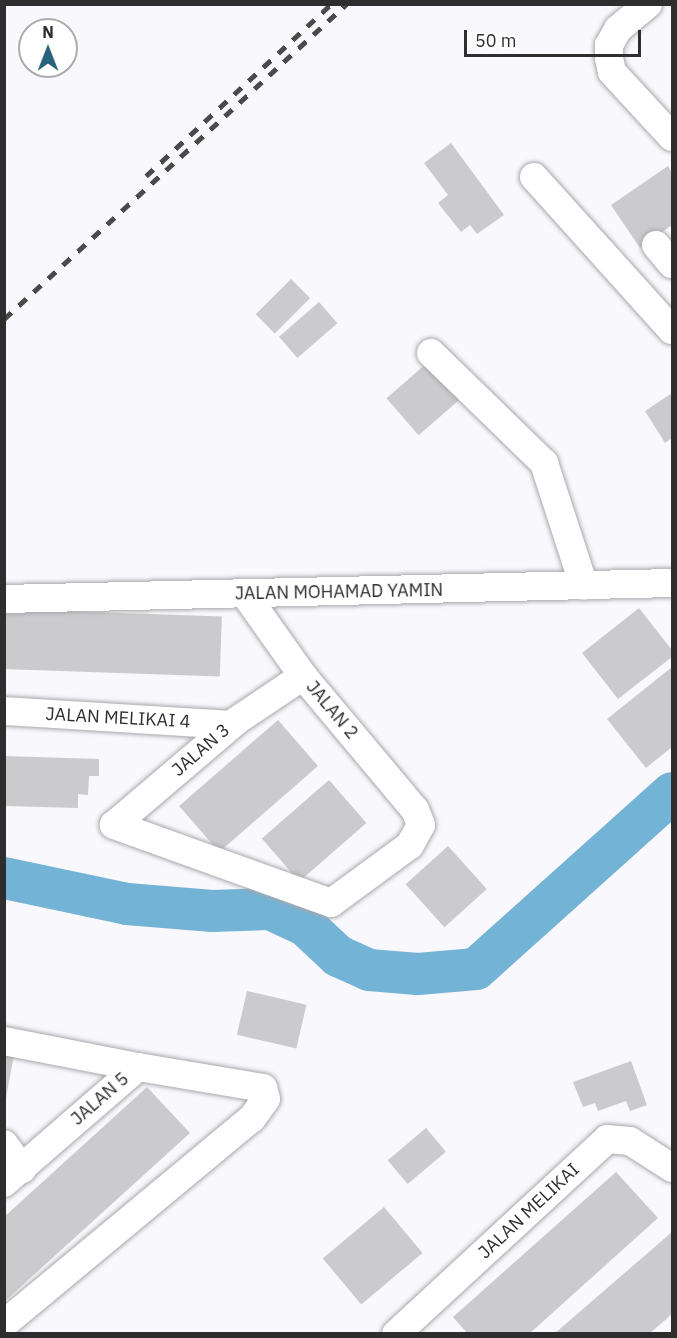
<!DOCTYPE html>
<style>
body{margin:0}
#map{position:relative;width:677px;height:1338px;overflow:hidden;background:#f9f8fc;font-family:"IBM Plex Sans",sans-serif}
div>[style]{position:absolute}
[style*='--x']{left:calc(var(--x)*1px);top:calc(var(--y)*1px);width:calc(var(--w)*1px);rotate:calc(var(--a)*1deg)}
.river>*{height:42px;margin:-21px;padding:0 21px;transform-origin:21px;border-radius:21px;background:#73b3d6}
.building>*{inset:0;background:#cbcbce;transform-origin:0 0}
.roads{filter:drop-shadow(0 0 2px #a9a8ac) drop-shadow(0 0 2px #a9a8ac)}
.minor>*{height:28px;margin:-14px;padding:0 14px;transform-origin:14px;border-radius:14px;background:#fff}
.rail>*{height:4.5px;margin-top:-2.25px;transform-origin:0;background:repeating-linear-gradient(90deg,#4a4a4b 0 10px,transparent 0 20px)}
span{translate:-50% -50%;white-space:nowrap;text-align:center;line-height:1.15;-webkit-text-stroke:5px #fff;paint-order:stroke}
.street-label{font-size:18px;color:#2e2e2f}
.frame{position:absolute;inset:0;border:6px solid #2e2e2f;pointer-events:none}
.north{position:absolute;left:18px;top:18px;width:60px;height:60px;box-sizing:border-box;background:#fff;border:2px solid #ababac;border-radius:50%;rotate:0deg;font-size:16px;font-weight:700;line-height:24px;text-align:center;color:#2e2e2f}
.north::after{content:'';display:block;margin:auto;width:21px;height:27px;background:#29647c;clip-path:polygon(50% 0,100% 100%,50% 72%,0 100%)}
.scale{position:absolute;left:464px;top:30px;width:177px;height:27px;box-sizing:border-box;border:3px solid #2e2e2f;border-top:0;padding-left:8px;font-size:18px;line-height:21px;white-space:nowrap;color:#2e2e2f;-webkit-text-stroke:4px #fff;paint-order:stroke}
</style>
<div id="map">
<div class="river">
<div style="--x:4;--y:878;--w:126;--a:11.9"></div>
<div style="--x:127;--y:904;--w:86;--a:4.7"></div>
<div style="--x:213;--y:911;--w:57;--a:-2"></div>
<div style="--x:270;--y:909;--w:38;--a:25"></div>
<div style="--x:305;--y:925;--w:45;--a:43.2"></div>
<div style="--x:338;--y:956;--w:34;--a:24"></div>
<div style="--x:369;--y:970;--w:49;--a:4.7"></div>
<div style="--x:418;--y:974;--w:58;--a:-4.9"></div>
<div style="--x:476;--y:969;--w:263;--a:-41.9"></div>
</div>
<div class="building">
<div style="clip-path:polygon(451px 143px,504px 215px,477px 234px,470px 225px,461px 232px,438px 203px,448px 195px,424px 163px)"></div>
<div style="clip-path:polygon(668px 166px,672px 173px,672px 225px,640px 248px,611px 205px)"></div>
<div style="left:291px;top:279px;width:27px;height:50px;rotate:45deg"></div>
<div style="left:319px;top:302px;width:28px;height:53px;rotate:49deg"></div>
<div style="left:434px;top:357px;width:49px;height:63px;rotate:49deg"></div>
<div style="clip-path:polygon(672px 393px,672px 438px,665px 443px,645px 411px)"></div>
<div style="clip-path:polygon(639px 608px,672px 650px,672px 657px,618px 699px,582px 653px)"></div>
<div style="left:4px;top:609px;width:218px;height:60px;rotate:2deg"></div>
<div style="clip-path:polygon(672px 667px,672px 747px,646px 768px,607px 719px)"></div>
<div style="left:278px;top:720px;width:61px;height:131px;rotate:49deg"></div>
<div style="clip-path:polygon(4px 756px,99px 759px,99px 776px,89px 776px,88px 795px,78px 794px,78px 808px,4px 806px)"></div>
<div style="left:329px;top:780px;width:57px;height:89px;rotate:49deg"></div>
<div style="left:448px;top:846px;width:58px;height:57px;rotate:48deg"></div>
<div style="left:247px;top:991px;width:61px;height:45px;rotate:13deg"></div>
<div style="clip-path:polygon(4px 1047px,15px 1049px,6px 1098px,4px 1098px)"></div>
<div style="clip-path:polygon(631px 1061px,647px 1105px,630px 1111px,626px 1101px,598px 1111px,595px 1103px,583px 1107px,573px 1082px)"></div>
<div style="clip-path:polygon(147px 1087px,190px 1133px,4px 1302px,4px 1217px)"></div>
<div style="left:426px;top:1128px;width:31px;height:50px;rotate:50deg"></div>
<div style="clip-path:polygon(616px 1172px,658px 1218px,529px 1334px,468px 1334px,453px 1317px)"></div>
<div style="left:384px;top:1207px;width:60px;height:80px;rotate:50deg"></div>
<div style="clip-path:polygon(672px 1232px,672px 1314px,649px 1334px,554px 1334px)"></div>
</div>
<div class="roads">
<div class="minor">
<div style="--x:648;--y:4;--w:39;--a:140"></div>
<div style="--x:618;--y:29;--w:18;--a:119"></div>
<div style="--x:609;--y:45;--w:13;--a:90"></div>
<div style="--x:609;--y:58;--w:14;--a:78"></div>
<div style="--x:612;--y:72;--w:88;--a:47.3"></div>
<div style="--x:534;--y:177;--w:206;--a:48"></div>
<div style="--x:656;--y:245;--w:25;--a:50"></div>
<div style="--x:431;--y:353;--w:158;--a:44.2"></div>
<div style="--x:544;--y:463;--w:129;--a:72"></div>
<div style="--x:245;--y:594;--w:100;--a:54.7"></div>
<div style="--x:303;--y:676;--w:175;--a:50.1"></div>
<div style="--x:415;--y:810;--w:16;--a:68"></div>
<div style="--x:421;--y:825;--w:23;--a:119"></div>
<div style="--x:410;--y:845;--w:98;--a:143.7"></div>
<div style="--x:331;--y:903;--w:231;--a:-160.2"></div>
<div style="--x:114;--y:825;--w:160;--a:-40.4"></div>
<div style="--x:236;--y:721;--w:81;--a:-33.9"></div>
<div style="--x:4;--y:599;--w:668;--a:-1.37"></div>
<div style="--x:4;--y:711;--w:227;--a:3.5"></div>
<div style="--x:4;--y:1041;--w:136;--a:11"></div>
<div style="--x:4;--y:1144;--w:31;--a:54"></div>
<div style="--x:4;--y:1183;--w:177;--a:-40.9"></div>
<div style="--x:138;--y:1067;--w:127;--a:9.5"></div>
<div style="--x:263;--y:1088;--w:11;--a:75"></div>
<div style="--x:266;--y:1099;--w:24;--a:126"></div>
<div style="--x:252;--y:1118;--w:322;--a:140.3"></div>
<div style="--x:396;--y:1334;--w:287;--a:-42.7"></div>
<div style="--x:607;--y:1139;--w:23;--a:5"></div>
<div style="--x:630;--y:1141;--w:50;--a:32.7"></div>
</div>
</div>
<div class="rail">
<div style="--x:146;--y:176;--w:253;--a:-42.9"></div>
<div style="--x:4;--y:319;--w:465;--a:-42.6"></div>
</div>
<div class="street-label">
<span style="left:339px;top:592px;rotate:-1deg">JALAN MOHAMAD YAMIN</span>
<span style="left:332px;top:710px;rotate:50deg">JALAN 2</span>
<span style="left:118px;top:718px;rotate:3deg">JALAN MELIKAI 4</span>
<span style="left:201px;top:750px;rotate:-41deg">JALAN 3</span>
<span style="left:100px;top:1099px;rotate:-41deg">JALAN 5</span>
<span style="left:529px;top:1211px;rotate:-43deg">JALAN MELIKAI</span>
</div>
<div class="frame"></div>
<div class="north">N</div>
<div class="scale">50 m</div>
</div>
